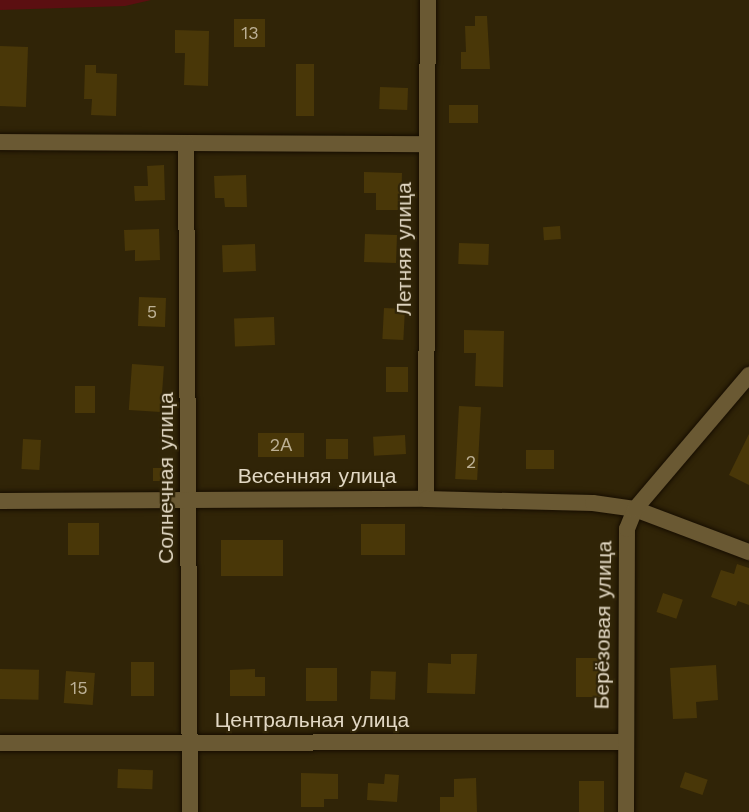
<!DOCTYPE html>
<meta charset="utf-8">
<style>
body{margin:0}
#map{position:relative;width:749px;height:812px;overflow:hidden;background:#302407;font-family:"Work Sans",sans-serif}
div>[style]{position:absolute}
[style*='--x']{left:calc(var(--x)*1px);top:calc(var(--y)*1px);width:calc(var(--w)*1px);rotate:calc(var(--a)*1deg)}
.green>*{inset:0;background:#5b0f11}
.building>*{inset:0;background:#493708;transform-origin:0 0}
.roads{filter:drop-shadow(0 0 2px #160d00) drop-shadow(0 0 2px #160d00)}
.minor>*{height:16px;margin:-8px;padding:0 8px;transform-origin:8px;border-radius:8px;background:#6a5933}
span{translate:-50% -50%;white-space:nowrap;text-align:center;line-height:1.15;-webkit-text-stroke:4.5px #302407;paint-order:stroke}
.number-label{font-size:18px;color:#bcb095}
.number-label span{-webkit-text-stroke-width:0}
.street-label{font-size:21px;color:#e2d8c4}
</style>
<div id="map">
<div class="green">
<div style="clip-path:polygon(0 0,151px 0,125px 6px,0 10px)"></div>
</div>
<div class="building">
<div style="clip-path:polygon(475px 16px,487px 16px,490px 69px,461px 69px,461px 52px,466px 52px,465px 26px,475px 26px)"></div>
<div style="left:234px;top:19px;width:31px;height:28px"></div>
<div style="clip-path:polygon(175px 30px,209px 31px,208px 86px,184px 85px,185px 53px,175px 53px)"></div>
<div style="left:0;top:46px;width:28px;height:60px;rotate:2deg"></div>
<div style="left:296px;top:64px;width:18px;height:52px"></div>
<div style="clip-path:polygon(85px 65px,96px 65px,96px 73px,117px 74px,116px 116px,91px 115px,92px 99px,84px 99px)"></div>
<div style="left:380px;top:87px;width:28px;height:22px;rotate:2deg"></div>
<div style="left:449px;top:105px;width:29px;height:18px"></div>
<div style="clip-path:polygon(164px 165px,165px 200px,135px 201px,134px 186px,148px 186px,147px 166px)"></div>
<div style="clip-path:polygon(364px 172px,402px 173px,401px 210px,376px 210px,376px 193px,364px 193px)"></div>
<div style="clip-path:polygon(246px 175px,247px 207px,225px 207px,224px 198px,215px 198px,214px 176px)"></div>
<div style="left:560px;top:226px;width:13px;height:17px;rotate:86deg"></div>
<div style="clip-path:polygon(159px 229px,160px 260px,135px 261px,135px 250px,125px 251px,124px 230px)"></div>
<div style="left:365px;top:234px;width:32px;height:28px;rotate:2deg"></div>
<div style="left:459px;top:243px;width:30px;height:21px;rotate:2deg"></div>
<div style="left:255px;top:244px;width:27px;height:33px;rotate:88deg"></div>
<div style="left:139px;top:297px;width:27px;height:29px;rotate:2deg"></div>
<div style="left:384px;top:308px;width:21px;height:31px;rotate:3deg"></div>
<div style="left:274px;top:317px;width:28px;height:40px;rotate:88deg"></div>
<div style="clip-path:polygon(464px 330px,504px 331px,503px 387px,475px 386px,476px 353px,464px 353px)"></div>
<div style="left:132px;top:364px;width:32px;height:46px;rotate:4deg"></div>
<div style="left:386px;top:367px;width:22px;height:25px"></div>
<div style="left:75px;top:386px;width:20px;height:27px"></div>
<div style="left:459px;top:406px;width:22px;height:73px;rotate:3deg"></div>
<div style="left:258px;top:433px;width:46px;height:24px"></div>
<div style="clip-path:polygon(749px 434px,749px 485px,729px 475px)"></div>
<div style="left:405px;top:435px;width:19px;height:32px;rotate:87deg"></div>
<div style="left:23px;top:439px;width:18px;height:30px;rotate:3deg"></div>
<div style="left:348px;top:439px;width:20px;height:22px;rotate:90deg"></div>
<div style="left:554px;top:450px;width:19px;height:28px;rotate:90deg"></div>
<div style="left:153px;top:468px;width:17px;height:13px"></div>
<div style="left:68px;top:523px;width:31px;height:32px"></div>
<div style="left:361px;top:524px;width:44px;height:31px"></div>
<div style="left:283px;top:540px;width:36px;height:62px;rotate:90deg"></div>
<div style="clip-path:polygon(737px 564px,749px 568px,749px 605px,738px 601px,736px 606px,711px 597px,721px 570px,734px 574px)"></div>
<div style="left:663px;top:593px;width:21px;height:20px;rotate:19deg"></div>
<div style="clip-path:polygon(451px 654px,477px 654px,475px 694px,427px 693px,428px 663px,451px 664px)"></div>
<div style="left:576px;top:658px;width:26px;height:39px"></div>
<div style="left:131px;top:662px;width:23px;height:34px"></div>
<div style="clip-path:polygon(716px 665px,718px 700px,696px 702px,697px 718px,673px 719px,670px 668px)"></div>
<div style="left:306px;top:668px;width:31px;height:33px"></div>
<div style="left:0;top:669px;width:39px;height:30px;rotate:1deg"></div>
<div style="clip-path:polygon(255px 669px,255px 677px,265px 677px,265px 696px,230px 696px,230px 670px)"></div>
<div style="left:66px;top:671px;width:29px;height:32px;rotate:4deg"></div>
<div style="left:371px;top:671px;width:25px;height:28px;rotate:2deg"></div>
<div style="left:118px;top:769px;width:35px;height:19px;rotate:2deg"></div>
<div style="left:685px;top:772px;width:24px;height:16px;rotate:19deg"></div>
<div style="clip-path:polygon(301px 773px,338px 774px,338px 799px,324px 799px,324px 807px,301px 807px)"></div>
<div style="clip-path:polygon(385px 774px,399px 775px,397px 802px,367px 800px,368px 783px,384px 784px)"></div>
<div style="clip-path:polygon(476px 778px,477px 812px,440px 812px,440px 797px,454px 797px,454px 779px)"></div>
<div style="left:579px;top:781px;width:25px;height:31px"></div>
</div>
<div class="roads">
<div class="minor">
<div style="--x:0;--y:142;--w:427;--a:0.3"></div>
<div style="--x:186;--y:143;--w:669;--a:89.66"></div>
<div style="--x:426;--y:499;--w:499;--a:-89.8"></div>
<div style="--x:0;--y:501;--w:426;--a:-0.3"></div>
<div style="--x:426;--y:499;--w:167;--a:1.4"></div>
<div style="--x:593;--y:503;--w:42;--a:8.1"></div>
<div style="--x:635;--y:509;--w:122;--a:20.7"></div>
<div style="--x:0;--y:743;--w:624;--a:-0.09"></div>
<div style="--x:626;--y:812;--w:283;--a:-89.8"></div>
<div style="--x:627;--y:529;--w:22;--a:-68"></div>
<div style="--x:635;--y:509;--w:176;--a:-49.6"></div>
</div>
</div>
<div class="number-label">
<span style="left:250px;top:33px">13</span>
<span style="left:152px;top:312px">5</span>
<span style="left:281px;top:445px">2А</span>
<span style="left:471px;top:462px">2</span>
<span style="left:79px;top:688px">15</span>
</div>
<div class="street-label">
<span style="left:404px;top:249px;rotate:-90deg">Летняя улица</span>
<span style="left:317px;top:476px">Весенняя улица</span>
<span style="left:166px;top:478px;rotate:-90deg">Солнечная улица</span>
<span style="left:603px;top:625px;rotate:-89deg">Берёзовая улица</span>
<span style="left:312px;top:720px">Центральная улица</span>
</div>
</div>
